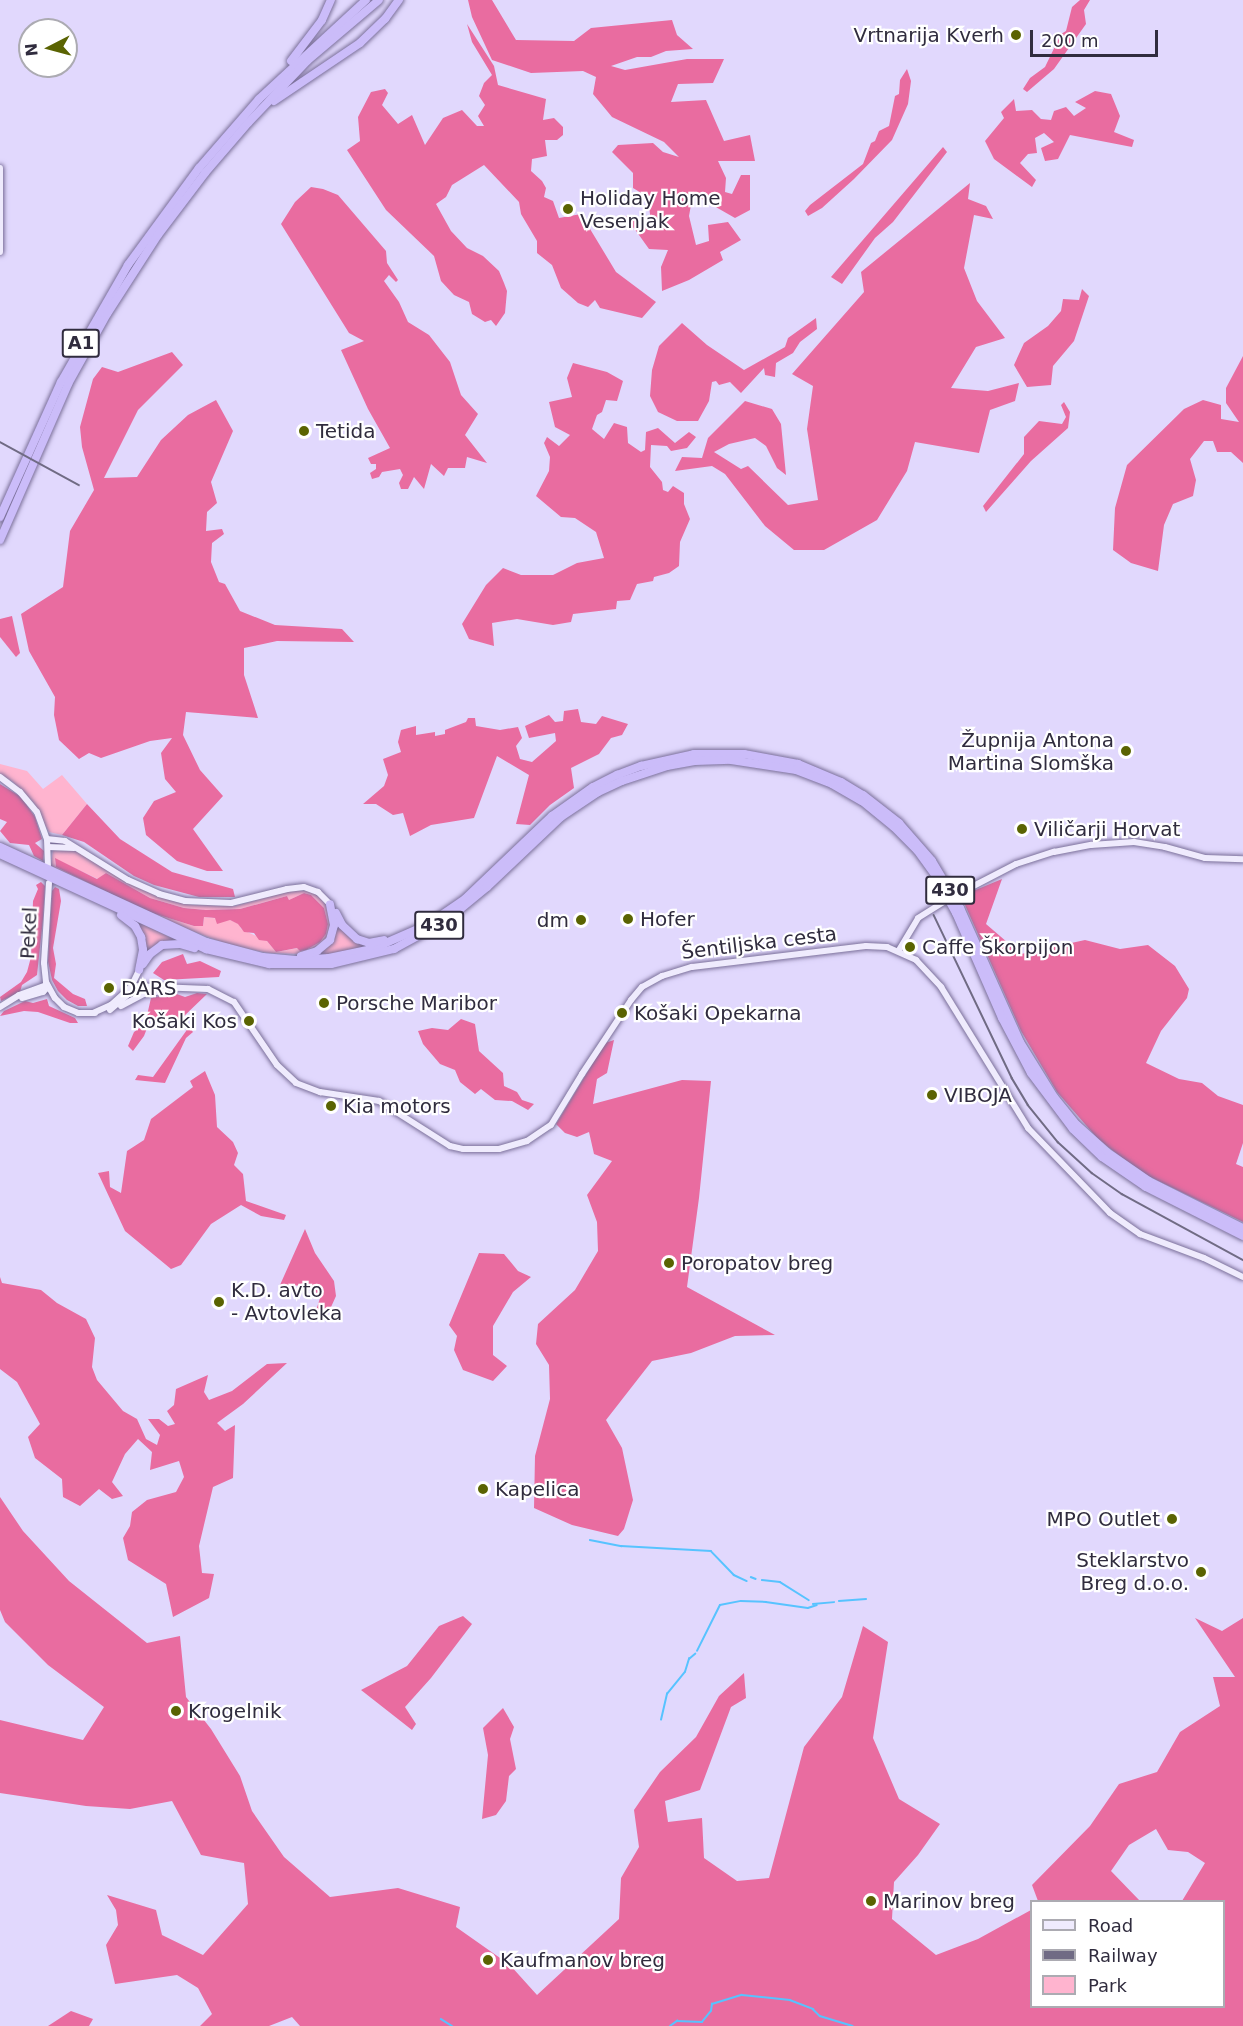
<!DOCTYPE html>
<meta charset="utf-8">
<style>
body{margin:0}
#map{position:relative;width:1243px;height:2026px;overflow:hidden;background:#e1d8fd;font-family:"DejaVu Sans",sans-serif}
div>[style]{position:absolute}
[style*='--x']{left:calc(var(--x)*1px);top:calc(var(--y)*1px);width:calc(var(--w)*1px);rotate:calc(var(--a)*1deg)}
.green>*{inset:0;background:#ffb4cf}
.forest>*{inset:0;background:#e96ca0}
.stream>*{height:1.5px;margin:-0.75px;padding:0 0.75px;transform-origin:0.75px;border-radius:0.75px;background:#57c3ff}
.roads{filter:drop-shadow(0 0 2px #7b709a) drop-shadow(0 0 2px #7b709a)}
.secondary>*{height:6px;margin:-3px;padding:0 3px;transform-origin:3px;border-radius:3px;background:#efebfd}
.highway>*{height:8px;margin:-4px;padding:0 4px;transform-origin:4px;border-radius:4px;background:#cbbcf9}
.rail>*{height:1.5px;margin:-0.75px;padding:0 0.75px;transform-origin:0.75px;border-radius:0.75px;background:#706b84}
.dots>*{width:16px;height:16px;translate:-50% -50%;box-sizing:border-box;border:3px solid #fff;border-radius:50%}
span{translate:-50% -50%;white-space:nowrap;text-align:center;line-height:1.15;-webkit-text-stroke:4.5px #fff;paint-order:stroke}
.shield-label span{padding:2px 4px;background:#fff;border:2px solid;border-radius:4px;-webkit-text-stroke-width:0}
.shield-label{font-size:18px;color:#302c3e;font-weight:700}
.poi-label{font-size:20px;color:#302c3e}
.right{translate:-100% -50%;text-align:right}
.left{translate:0 -50%;text-align:left}
.street-label{font-size:20px;color:#302c3e}
.legend{position:absolute;left:1030px;top:1900px;width:195px;height:108px;box-sizing:border-box;background:#fff;border:2px solid #acabb2;margin:0;padding:8px 10px;list-style:none;font-size:18px;color:#302c3e}
.legend li{display:flex;align-items:center;gap:12px;height:30px}
.legend b{width:30px;border:2px solid #acabb2}
.north{position:absolute;left:18px;top:18px;width:60px;height:60px;box-sizing:border-box;background:#fff;border:2px solid #acabb2;border-radius:50%;rotate:264deg;font-size:16px;font-weight:700;line-height:24px;text-align:center;color:#302c3e}
.north::after{content:'';display:block;margin:auto;width:21px;height:27px;background:#5a6302;clip-path:polygon(50% 0,100% 100%,50% 72%,0 100%)}
.scale{position:absolute;left:1030px;top:30px;width:128px;height:27px;box-sizing:border-box;border:3px solid #302c3e;border-top:0;padding-left:8px;font-size:18px;line-height:21px;white-space:nowrap;color:#302c3e;-webkit-text-stroke:4px #fff;paint-order:stroke}
</style>
<div id="map">
<div class="green">
<div style="clip-path:polygon(0 764px,27px 771px,43px 789px,62px 775px,87px 804px,62px 835px,49px 832px,34px 803px,12px 781px,0 775px)"></div>
<div style="clip-path:polygon(evenodd,53px 850px,75px 850px,154px 895px,193px 905px,235px 906px,293px 890px,310px 891px,318px 895px,330px 910px,330px 933px,322px 946px,301px 954px,269px 953px,229px 945px,151px 915px,61px 873px,51px 866px,53px 850px,55px 859px,98px 879px,106px 873px,150px 898px,184px 908px,206px 910px,240px 909px,287px 896px,289px 900px,304px 893px,311px 895px,324px 908px,328px 924px,326px 934px,320px 942px,306px 950px,300px 951px,298px 948px,276px 952px,267px 941px,241px 929px,239px 924px,230px 920px,204px 917px,203px 926px,194px 926px,146px 911px,56px 867px,55px 859px)"></div>
<div style="clip-path:polygon(132px 920px,151px 928px,179px 942px,145px 958px)"></div>
<div style="clip-path:polygon(338px 922px,373px 946px,311px 957px,317px 954px)"></div>
</div>
<div class="forest">
<div style="clip-path:polygon(468px 0,492px 0,516px 40px,574px 41px,591px 28px,672px 20px,677px 35px,693px 49px,666px 51px,651px 57px,637px 57px,611px 66px,625px 70px,687px 59px,724px 59px,713px 83px,678px 84px,671px 102px,706px 100px,724px 141px,750px 135px,755px 161px,718px 161px,726px 178px,725px 192px,732px 194px,741px 175px,750px 175px,750px 210px,735px 218px,693px 194px,689px 216px,696px 245px,709px 241px,708px 225px,728px 222px,741px 240px,720px 252px,723px 260px,689px 280px,662px 291px,661px 267px,668px 250px,649px 249px,634px 228px,620px 222px,621px 215px,651px 223px,648px 197px,633px 188px,633px 173px,612px 152px,618px 145px,653px 143px,663px 152px,679px 157px,664px 142px,612px 117px,593px 94px,596px 77px,583px 71px,531px 73px,492px 60px,472px 17px)"></div>
<div style="clip-path:polygon(1080px 0,1090px 0,1084px 10px,1086px 24px,1054px 69px,1027px 92px,1023px 89px,1030px 78px,1045px 67px,1061px 34px,1066px 31px,1072px 7px)"></div>
<div style="clip-path:polygon(467px 24px,494px 66px,498px 85px,546px 99px,543px 120px,554px 118px,563px 127px,563px 135px,557px 140px,545px 140px,547px 156px,532px 159px,531px 171px,542px 181px,546px 188px,544px 197px,553px 201px,559px 218px,581px 214px,616px 272px,656px 302px,642px 318px,600px 308px,595px 300px,588px 307px,578px 303px,561px 288px,552px 265px,537px 253px,537px 241px,521px 214px,519px 202px,484px 165px,452px 185px,446px 197px,436px 204px,451px 231px,467px 248px,483px 256px,499px 271px,504px 283px,507px 291px,505px 313px,496px 326px,491px 320px,485px 322px,472px 314px,469px 302px,454px 295px,441px 281px,434px 256px,386px 210px,347px 150px,360px 141px,358px 117px,371px 92px,385px 89px,388px 93px,382px 105px,398px 124px,412px 115px,425px 145px,443px 118px,462px 110px,477px 126px,484px 126px,478px 116px,485px 105px,479px 96px,484px 83px,492px 75px,472px 42px)"></div>
<div style="clip-path:polygon(907px 69px,911px 81px,908px 104px,892px 140px,854px 179px,822px 208px,808px 216px,805px 211px,810px 205px,863px 164px,871px 143px,875px 141px,879px 131px,889px 126px,895px 96px,899px 94px,900px 80px)"></div>
<div style="clip-path:polygon(1095px 91px,1111px 94px,1120px 116px,1114px 132px,1134px 140px,1132px 147px,1070px 135px,1058px 159px,1045px 161px,1041px 148px,1054px 142px,1044px 133px,1035px 138px,1037px 153px,1028px 154px,1020px 163px,1036px 180px,1032px 187px,994px 159px,985px 141px,1004px 118px,1001px 112px,1014px 99px,1016px 111px,1032px 110px,1041px 119px,1051px 120px,1054px 111px,1066px 107px,1074px 116px,1086px 108px,1075px 102px)"></div>
<div style="clip-path:polygon(943px 147px,947px 152px,893px 222px,875px 238px,842px 284px,831px 277px)"></div>
<div style="clip-path:polygon(970px 183px,968px 199px,986px 206px,993px 219px,974px 215px,964px 268px,977px 301px,1005px 338px,976px 347px,951px 388px,988px 391px,1019px 383px,1015px 401px,990px 410px,979px 453px,915px 442px,907px 471px,877px 520px,824px 550px,794px 550px,765px 526px,725px 474px,712px 466px,675px 471px,682px 457px,702px 458px,708px 438px,745px 401px,772px 409px,781px 424px,786px 475px,777px 468px,766px 446px,755px 438px,729px 444px,714px 452px,741px 469px,748px 466px,788px 505px,818px 500px,807px 429px,813px 386px,792px 374px,864px 292px,861px 272px)"></div>
<div style="clip-path:polygon(311px 187px,323px 189px,338px 195px,386px 251px,387px 263px,398px 280px,396px 282px,389px 275px,384px 281px,399px 302px,408px 322px,429px 335px,450px 362px,461px 395px,478px 414px,465px 435px,487px 463px,467px 457px,465px 468px,448px 468px,444px 476px,431px 464px,424px 489px,414px 477px,408px 489px,401px 489px,399px 483px,403px 475px,400px 469px,382px 472px,379px 477px,372px 479px,370px 473px,376px 469px,376px 464px,371px 464px,368px 458px,390px 448px,368px 409px,341px 350px,364px 341px,349px 333px,281px 224px,295px 202px)"></div>
<div style="clip-path:polygon(1082px 289px,1089px 296px,1074px 341px,1053px 366px,1051px 385px,1027px 387px,1014px 365px,1024px 343px,1048px 326px,1061px 311px,1063px 299px,1079px 300px)"></div>
<div style="clip-path:polygon(816px 318px,817px 329px,800px 342px,793px 353px,776px 363px,775px 377px,765px 375px,764px 368px,741px 393px,730px 382px,719px 385px,716px 381px,712px 382px,709px 401px,698px 421px,677px 421px,658px 412px,650px 396px,652px 370px,659px 346px,682px 323px,707px 345px,744px 370px,785px 347px,788px 338px)"></div>
<div style="clip-path:polygon(172px 352px,183px 365px,138px 410px,104px 478px,137px 477px,161px 440px,188px 415px,216px 400px,233px 431px,211px 482px,217px 503px,207px 512px,206px 531px,222px 529px,224px 534px,212px 543px,211px 562px,219px 582px,225px 584px,240px 611px,275px 625px,342px 629px,354px 642px,277px 641px,244px 648px,244px 675px,258px 718px,186px 712px,183px 735px,200px 770px,223px 796px,193px 829px,223px 871px,207px 871px,177px 861px,146px 835px,143px 818px,154px 801px,176px 792px,165px 779px,161px 753px,172px 738px,150px 741px,101px 758px,89px 753px,79px 759px,59px 740px,54px 715px,55px 697px,29px 651px,21px 614px,63px 587px,70px 531px,94px 490px,82px 447px,80px 427px,93px 379px,102px 367px,118px 372px)"></div>
<div style="clip-path:polygon(1243px 356px,1243px 463px,1231px 452px,1217px 452px,1213px 441px,1204px 441px,1190px 459px,1196px 480px,1193px 496px,1173px 504px,1164px 525px,1158px 571px,1131px 563px,1113px 550px,1115px 508px,1127px 465px,1184px 409px,1203px 400px,1221px 405px,1221px 419px,1239px 422px,1226px 403px,1226px 388px)"></div>
<div style="clip-path:polygon(573px 363px,607px 372px,623px 381px,617px 401px,606px 400px,602px 412px,597px 415px,592px 429px,604px 439px,614px 423px,627px 427px,628px 443px,641px 452px,645px 450px,646px 432px,658px 428px,675px 443px,689px 432px,696px 437px,687px 448px,671px 451px,667px 446px,651px 445px,650px 467px,662px 482px,663px 490px,668px 492px,673px 486px,684px 493px,684px 504px,690px 519px,680px 542px,679px 566px,669px 573px,654px 577px,653px 581px,637px 584px,630px 600px,617px 601px,616px 609px,573px 614px,571px 622px,553px 625px,517px 619px,492px 623px,494px 646px,469px 639px,462px 624px,486px 585px,503px 568px,521px 575px,553px 575px,577px 563px,604px 558px,596px 532px,575px 518px,561px 517px,536px 496px,549px 471px,550px 457px,544px 443px,547px 437px,559px 446px,570px 435px,555px 427px,549px 402px,572px 397px,567px 378px)"></div>
<div style="clip-path:polygon(1064px 402px,1070px 412px,1068px 428px,1031px 461px,986px 512px,983px 506px,1024px 454px,1024px 437px,1039px 421px,1062px 424px,1066px 417px,1061px 405px)"></div>
<div style="clip-path:polygon(12px 616px,20px 653px,16px 657px,0 637px,0 619px)"></div>
<div style="clip-path:polygon(578px 709px,581px 722px,596px 724px,602px 716px,628px 724px,622px 735px,611px 738px,599px 754px,571px 768px,574px 788px,550px 805px,530px 825px,516px 824px,529px 775px,497px 756px,474px 818px,431px 825px,410px 836px,403px 813px,393px 815px,376px 804px,363px 804px,384px 786px,388px 775px,383px 759px,401px 752px,398px 742px,401px 730px,416px 726px,416px 735px,435px 732px,435px 736px,445px 734px,445px 730px,466px 722px,468px 718px,475px 718px,476px 726px,500px 730px,518px 727px,522px 738px,516px 746px,520px 759px,532px 762px,556px 741px,555px 733px,529px 738px,525px 726px,549px 715px,555px 722px,563px 721px,564px 711px)"></div>
<div style="clip-path:polygon(0 784px,21px 797px,35px 817px,42px 839px,35px 843px,44px 851px,43px 861px,34px 856px,29px 845px,10px 843px,0 831px,7px 822px,0 819px)"></div>
<div style="clip-path:polygon(87px 804px,120px 839px,172px 872px,233px 889px,235px 897px,199px 897px,154px 885px,134px 876px,84px 842px,62px 835px)"></div>
<div style="clip-path:polygon(55px 858px,97px 879px,106px 873px,150px 898px,184px 908px,206px 910px,240px 909px,287px 896px,289px 900px,304px 893px,311px 895px,324px 908px,328px 924px,326px 934px,320px 942px,306px 950px,300px 951px,297px 948px,276px 952px,267px 941px,259px 940px,254px 933px,244px 932px,238px 924px,230px 920px,217px 924px,215px 918px,204px 917px,203px 926px,194px 926px,146px 911px,56px 867px)"></div>
<div style="clip-path:polygon(1002px 879px,986px 924px,1021px 954px,1085px 940px,1120px 949px,1148px 945px,1175px 966px,1189px 989px,1187px 998px,1161px 1031px,1146px 1063px,1179px 1079px,1202px 1083px,1218px 1096px,1243px 1105px,1243px 1143px,1236px 1164px,1243px 1167px,1243px 1222px,1140px 1172px,1098px 1139px,1057px 1092px,1021px 1031px,961px 896px)"></div>
<div style="clip-path:polygon(41px 882px,45px 886px,43px 919px,37px 975px,22px 985px,20px 992px,1px 1001px,0 997px,21px 982px,27px 972px,31px 957px,33px 901px,38px 889px,36px 885px)"></div>
<div style="clip-path:polygon(55px 887px,59px 889px,61px 901px,53px 948px,56px 964px,54px 978px,73px 994px,85px 999px,87px 1006px,78px 1006px,67px 1000px,58px 991px,52px 980px,48px 961px,52px 891px)"></div>
<div style="clip-path:polygon(183px 954px,187px 964px,200px 961px,221px 971px,219px 977px,164px 980px,153px 973px,162px 962px)"></div>
<div style="clip-path:polygon(174px 993px,185px 997px,197px 993px,207px 994px,180px 1020px,151px 1018px,144px 1036px,133px 1051px,128px 1046px,134px 1032px,145px 1024px,151px 998px)"></div>
<div style="clip-path:polygon(47px 999px,49px 1006px,75px 1018px,78px 1023px,70px 1023px,38px 1012px,24px 1011px,0 1016px,4px 1011px,25px 1001px,33px 1003px)"></div>
<div style="clip-path:polygon(461px 1019px,475px 1024px,479px 1051px,503px 1073px,504px 1086px,517px 1092px,522px 1100px,534px 1104px,528px 1110px,512px 1101px,495px 1100px,481px 1089px,475px 1094px,460px 1082px,455px 1070px,440px 1064px,423px 1044px,418px 1031px,432px 1028px,448px 1030px)"></div>
<div style="clip-path:polygon(189px 1027px,193px 1032px,186px 1038px,165px 1083px,135px 1080px,138px 1075px,153px 1077px)"></div>
<div style="clip-path:polygon(614px 1040px,607px 1073px,597px 1079px,593px 1104px,682px 1080px,711px 1081px,699px 1198px,687px 1287px,775px 1335px,735px 1336px,691px 1353px,652px 1361px,606px 1420px,622px 1448px,633px 1500px,624px 1529px,618px 1536px,572px 1525px,534px 1508px,535px 1456px,550px 1399px,549px 1365px,536px 1344px,538px 1324px,575px 1290px,598px 1251px,597px 1222px,587px 1195px,612px 1161px,594px 1154px,589px 1132px,577px 1137px,565px 1133px,556px 1124px,605px 1043px)"></div>
<div style="clip-path:polygon(205px 1071px,215px 1095px,217px 1127px,233px 1142px,238px 1153px,234px 1165px,243px 1174px,246px 1201px,286px 1215px,284px 1220px,261px 1216px,241px 1205px,211px 1224px,181px 1265px,171px 1269px,125px 1231px,98px 1173px,109px 1171px,110px 1187px,121px 1193px,127px 1151px,144px 1140px,151px 1119px,193px 1087px,190px 1081px)"></div>
<div style="clip-path:polygon(305px 1229px,315px 1253px,334px 1281px,336px 1296px,327px 1316px,314px 1317px,320px 1298px,312px 1286px,280px 1285px)"></div>
<div style="clip-path:polygon(479px 1253px,504px 1254px,518px 1271px,531px 1277px,513px 1292px,493px 1326px,493px 1355px,507px 1366px,493px 1381px,463px 1370px,454px 1350px,457px 1336px,449px 1325px)"></div>
<div style="clip-path:polygon(0 1277px,2px 1283px,41px 1290px,57px 1303px,86px 1319px,95px 1338px,92px 1367px,97px 1380px,123px 1411px,137px 1419px,146px 1439px,157px 1445px,160px 1435px,148px 1419px,159px 1419px,168px 1426px,175px 1424px,167px 1411px,174px 1405px,176px 1389px,208px 1375px,204px 1392px,209px 1400px,232px 1391px,267px 1364px,287px 1363px,243px 1404px,217px 1423px,225px 1431px,235px 1425px,233px 1478px,213px 1487px,199px 1546px,202px 1573px,214px 1574px,209px 1598px,173px 1617px,166px 1584px,128px 1560px,123px 1538px,130px 1526px,132px 1512px,147px 1500px,176px 1492px,184px 1477px,179px 1461px,150px 1470px,152px 1452px,138px 1439px,125px 1454px,112px 1482px,123px 1496px,112px 1499px,99px 1489px,80px 1506px,63px 1497px,62px 1479px,35px 1458px,28px 1437px,40px 1424px,17px 1382px,0 1369px)"></div>
<div style="clip-path:polygon(0 1497px,23px 1531px,69px 1581px,147px 1643px,180px 1636px,186px 1697px,211px 1729px,240px 1776px,252px 1811px,284px 1857px,330px 1897px,398px 1888px,460px 1907px,456px 1927px,510px 1965px,537px 1995px,619px 1919px,621px 1878px,639px 1847px,634px 1810px,660px 1772px,696px 1737px,719px 1696px,744px 1673px,746px 1698px,731px 1707px,700px 1790px,665px 1801px,668px 1822px,702px 1818px,704px 1858px,737px 1881px,769px 1878px,804px 1747px,842px 1697px,863px 1626px,888px 1642px,873px 1738px,899px 1799px,940px 1824px,918px 1855px,894px 1882px,892px 1919px,936px 1955px,978px 1939px,1031px 1910px,1032px 2006px,1224px 2006px,1224px 1902px,1182px 1901px,1205px 1863px,1188px 1852px,1168px 1850px,1156px 1829px,1129px 1845px,1111px 1871px,1140px 1901px,1038px 1901px,1032px 1885px,1090px 1826px,1119px 1784px,1157px 1772px,1180px 1732px,1220px 1706px,1213px 1677px,1235px 1677px,1195px 1618px,1222px 1631px,1243px 1618px,1243px 2026px,300px 2026px,292px 2017px,269px 2026px,200px 2026px,212px 2014px,198px 1988px,177px 1975px,115px 1984px,106px 1945px,118px 1925px,116px 1910px,107px 1895px,156px 1910px,162px 1935px,203px 1955px,248px 1904px,244px 1863px,201px 1855px,172px 1801px,130px 1809px,86px 1806px,0 1793px,0 1720px,83px 1740px,104px 1707px,48px 1665px,5px 1622px,0 1610px)"></div>
<div style="clip-path:polygon(463px 1616px,472px 1624px,431px 1678px,405px 1707px,416px 1724px,412px 1730px,361px 1690px,407px 1666px,439px 1626px)"></div>
<div style="clip-path:polygon(503px 1708px,514px 1727px,510px 1739px,516px 1769px,509px 1776px,506px 1801px,496px 1815px,482px 1819px,488px 1755px,483px 1728px)"></div>
<div style="clip-path:polygon(71px 2011px,93px 2019px,89px 2026px,48px 2026px)"></div>
</div>
<div class="stream">
<div style="--x:590;--y:1540;--w:32;--a:11"></div>
<div style="--x:621;--y:1546;--w:90;--a:3.2"></div>
<div style="--x:711;--y:1551;--w:33;--a:46"></div>
<div style="--x:734;--y:1575;--w:14;--a:25"></div>
<div style="--x:751;--y:1577;--w:5;--a:22"></div>
<div style="--x:762;--y:1580;--w:18;--a:6"></div>
<div style="--x:780;--y:1582;--w:34;--a:32"></div>
<div style="--x:839;--y:1601;--w:27;--a:-4"></div>
<div style="--x:813;--y:1604;--w:21;--a:-5"></div>
<div style="--x:697;--y:1651;--w:51;--a:-63.4"></div>
<div style="--x:720;--y:1605;--w:21;--a:-11"></div>
<div style="--x:741;--y:1601;--w:25;--a:2"></div>
<div style="--x:766;--y:1602;--w:42;--a:8.1"></div>
<div style="--x:808;--y:1608;--w:9;--a:-18"></div>
<div style="--x:661;--y:1720;--w:27;--a:-77"></div>
<div style="--x:667;--y:1694;--w:28;--a:-51"></div>
<div style="--x:685;--y:1672;--w:14;--a:-73"></div>
<div style="--x:689;--y:1659;--w:8;--a:-40"></div>
<div style="--x:441;--y:2019;--w:13;--a:32"></div>
<div style="--x:670;--y:2026;--w:9;--a:-36"></div>
<div style="--x:677;--y:2021;--w:25;--a:2"></div>
<div style="--x:702;--y:2022;--w:14;--a:-51"></div>
<div style="--x:711;--y:2011;--w:7;--a:-82"></div>
<div style="--x:712;--y:2004;--w:31;--a:-17"></div>
<div style="--x:742;--y:1995;--w:48;--a:5.9"></div>
<div style="--x:790;--y:2000;--w:25;--a:21"></div>
<div style="--x:813;--y:2009;--w:10;--a:45"></div>
<div style="--x:820;--y:2016;--w:34;--a:17"></div>
</div>
<div class="roads">
<div class="secondary">
<div style="--x:0;--y:168;--w:84;--a:90"></div>
<div style="--x:0;--y:777;--w:25;--a:37"></div>
<div style="--x:20;--y:792;--w:26;--a:50"></div>
<div style="--x:37;--y:812;--w:29;--a:70"></div>
<div style="--x:47;--y:839;--w:26;--a:88"></div>
<div style="--x:47;--y:839;--w:18;--a:6"></div>
<div style="--x:65;--y:841;--w:74;--a:31.8"></div>
<div style="--x:128;--y:880;--w:34;--a:24"></div>
<div style="--x:159;--y:894;--w:27;--a:15"></div>
<div style="--x:185;--y:901;--w:46;--a:2.5"></div>
<div style="--x:231;--y:903;--w:58;--a:-14"></div>
<div style="--x:287;--y:889;--w:17;--a:-7"></div>
<div style="--x:304;--y:887;--w:15;--a:20"></div>
<div style="--x:318;--y:892;--w:17;--a:45"></div>
<div style="--x:48;--y:847;--w:26;--a:2"></div>
<div style="--x:49;--y:883;--w:80;--a:93.6"></div>
<div style="--x:44;--y:963;--w:19;--a:84"></div>
<div style="--x:46;--y:982;--w:18;--a:61"></div>
<div style="--x:55;--y:998;--w:13;--a:45"></div>
<div style="--x:64;--y:1007;--w:15;--a:23"></div>
<div style="--x:78;--y:1013;--w:17;--a:0"></div>
<div style="--x:958;--y:894;--w:65;--a:-27.3"></div>
<div style="--x:1016;--y:864;--w:40;--a:-18"></div>
<div style="--x:1054;--y:852;--w:38;--a:-11"></div>
<div style="--x:1091;--y:845;--w:43;--a:-4"></div>
<div style="--x:1134;--y:842;--w:31;--a:9"></div>
<div style="--x:1165;--y:847;--w:41;--a:15.4"></div>
<div style="--x:1205;--y:858;--w:38;--a:2"></div>
<div style="--x:899;--y:950;--w:37;--a:-59"></div>
<div style="--x:918;--y:918;--w:32;--a:-32"></div>
<div style="--x:132;--y:986;--w:14;--a:34"></div>
<div style="--x:144;--y:994;--w:22;--a:-10"></div>
<div style="--x:22;--y:998;--w:22;--a:-16"></div>
<div style="--x:43;--y:992;--w:7;--a:-45"></div>
<div style="--x:121;--y:1006;--w:26;--a:-28"></div>
<div style="--x:0;--y:1007;--w:22;--a:-32"></div>
<div style="--x:19;--y:995;--w:30;--a:-20"></div>
<div style="--x:110;--y:1010;--w:23;--a:-41"></div>
<div style="--x:127;--y:995;--w:28;--a:-64"></div>
<div style="--x:93;--y:1013;--w:20;--a:-24"></div>
<div style="--x:111;--y:1005;--w:28;--a:-42"></div>
<div style="--x:132;--y:986;--w:76;--a:2.3"></div>
<div style="--x:208;--y:989;--w:29;--a:27"></div>
<div style="--x:234;--y:1002;--w:76;--a:55.7"></div>
<div style="--x:277;--y:1065;--w:26;--a:43"></div>
<div style="--x:296;--y:1083;--w:26;--a:21"></div>
<div style="--x:320;--y:1092;--w:60;--a:8.7"></div>
<div style="--x:379;--y:1101;--w:84;--a:32.4"></div>
<div style="--x:450;--y:1146;--w:13;--a:13"></div>
<div style="--x:463;--y:1149;--w:36;--a:0"></div>
<div style="--x:499;--y:1149;--w:29;--a:-16"></div>
<div style="--x:527;--y:1141;--w:29;--a:-34"></div>
<div style="--x:551;--y:1125;--w:60;--a:-58.7"></div>
<div style="--x:582;--y:1074;--w:89;--a:-56.5"></div>
<div style="--x:631;--y:1000;--w:17;--a:-50"></div>
<div style="--x:642;--y:987;--w:23;--a:-29"></div>
<div style="--x:662;--y:976;--w:31;--a:-17"></div>
<div style="--x:692;--y:967;--w:175;--a:-6.9"></div>
<div style="--x:866;--y:946;--w:21;--a:3"></div>
<div style="--x:887;--y:947;--w:32;--a:24"></div>
<div style="--x:916;--y:960;--w:37;--a:47"></div>
<div style="--x:941;--y:987;--w:166;--a:58.3"></div>
<div style="--x:1028;--y:1128;--w:118;--a:46"></div>
<div style="--x:1110;--y:1213;--w:37;--a:35"></div>
<div style="--x:1140;--y:1234;--w:68;--a:20.6"></div>
<div style="--x:1204;--y:1258;--w:43;--a:26"></div>
</div>
<div class="highway">
<div style="--x:291;--y:61;--w:51;--a:-52.9"></div>
<div style="--x:322;--y:20;--w:22;--a:-66"></div>
<div style="--x:274;--y:101;--w:104;--a:-34"></div>
<div style="--x:360;--y:43;--w:35;--a:-44"></div>
<div style="--x:385;--y:19;--w:24;--a:-54"></div>
<div style="--x:0;--y:517;--w:148;--a:-65.7"></div>
<div style="--x:61;--y:382;--w:135;--a:-60.2"></div>
<div style="--x:128;--y:265;--w:120;--a:-53.8"></div>
<div style="--x:199;--y:168;--w:91;--a:-49"></div>
<div style="--x:259;--y:99;--w:146;--a:-42.8"></div>
<div style="--x:0;--y:540;--w:170;--a:-66.4"></div>
<div style="--x:68;--y:384;--w:80;--a:-60.9"></div>
<div style="--x:107;--y:314;--w:94;--a:-57.2"></div>
<div style="--x:158;--y:235;--w:78;--a:-52.8"></div>
<div style="--x:205;--y:173;--w:66;--a:-49.3"></div>
<div style="--x:248;--y:123;--w:86;--a:-46.4"></div>
<div style="--x:307;--y:61;--w:94;--a:-40.3"></div>
<div style="--x:0;--y:847;--w:228;--a:24.7"></div>
<div style="--x:207;--y:942;--w:58;--a:15"></div>
<div style="--x:263;--y:957;--w:36;--a:5"></div>
<div style="--x:299;--y:960;--w:30;--a:-4"></div>
<div style="--x:329;--y:958;--w:44;--a:-11.8"></div>
<div style="--x:372;--y:949;--w:60;--a:-23.6"></div>
<div style="--x:427;--y:925;--w:46;--a:-34.4"></div>
<div style="--x:465;--y:899;--w:120;--a:-43.7"></div>
<div style="--x:552;--y:816;--w:50;--a:-35.3"></div>
<div style="--x:593;--y:787;--w:27;--a:-27"></div>
<div style="--x:617;--y:775;--w:26;--a:-21"></div>
<div style="--x:641;--y:766;--w:54;--a:-12.8"></div>
<div style="--x:694;--y:754;--w:50;--a:0"></div>
<div style="--x:744;--y:754;--w:55;--a:10.5"></div>
<div style="--x:798;--y:764;--w:47;--a:22.7"></div>
<div style="--x:841;--y:782;--w:26;--a:31"></div>
<div style="--x:863;--y:795;--w:46;--a:37.9"></div>
<div style="--x:899;--y:823;--w:50;--a:49"></div>
<div style="--x:932;--y:861;--w:55;--a:59.2"></div>
<div style="--x:960;--y:908;--w:147;--a:65.9"></div>
<div style="--x:1020;--y:1042;--w:65;--a:58.3"></div>
<div style="--x:1054;--y:1097;--w:36;--a:51"></div>
<div style="--x:1077;--y:1125;--w:40;--a:42"></div>
<div style="--x:1107;--y:1152;--w:51;--a:34.6"></div>
<div style="--x:1149;--y:1181;--w:105;--a:26.6"></div>
<div style="--x:0;--y:854;--w:227;--a:24.8"></div>
<div style="--x:206;--y:949;--w:65;--a:13.4"></div>
<div style="--x:269;--y:964;--w:62;--a:0"></div>
<div style="--x:331;--y:964;--w:65;--a:-13.4"></div>
<div style="--x:394;--y:949;--w:60;--a:-28.7"></div>
<div style="--x:447;--y:920;--w:52;--a:-39.5"></div>
<div style="--x:487;--y:887;--w:102;--a:-43.4"></div>
<div style="--x:561;--y:817;--w:45;--a:-34"></div>
<div style="--x:598;--y:792;--w:26;--a:-25"></div>
<div style="--x:622;--y:781;--w:47;--a:-18.4"></div>
<div style="--x:667;--y:766;--w:28;--a:-10"></div>
<div style="--x:695;--y:761;--w:36;--a:-2"></div>
<div style="--x:731;--y:760;--w:66;--a:8.7"></div>
<div style="--x:796;--y:770;--w:39;--a:21"></div>
<div style="--x:832;--y:784;--w:34;--a:30"></div>
<div style="--x:862;--y:801;--w:41;--a:39.1"></div>
<div style="--x:894;--y:827;--w:33;--a:45"></div>
<div style="--x:917;--y:850;--w:29;--a:54"></div>
<div style="--x:934;--y:873;--w:46;--a:61.2"></div>
<div style="--x:956;--y:913;--w:115;--a:66.3"></div>
<div style="--x:1002;--y:1018;--w:62;--a:62.2"></div>
<div style="--x:1031;--y:1073;--w:70;--a:53.1"></div>
<div style="--x:1073;--y:1129;--w:40;--a:44"></div>
<div style="--x:1102;--y:1157;--w:53;--a:34.3"></div>
<div style="--x:1146;--y:1187;--w:109;--a:26.8"></div>
<div style="--x:336;--y:913;--w:13;--a:63"></div>
<div style="--x:342;--y:925;--w:21;--a:43"></div>
<div style="--x:357;--y:939;--w:13;--a:18"></div>
<div style="--x:369;--y:943;--w:15;--a:-11"></div>
<div style="--x:121;--y:915;--w:18;--a:38"></div>
<div style="--x:135;--y:926;--w:13;--a:61"></div>
<div style="--x:141;--y:937;--w:13;--a:81"></div>
<div style="--x:143;--y:950;--w:20;--a:101"></div>
<div style="--x:301;--y:956;--w:17;--a:-17"></div>
<div style="--x:317;--y:951;--w:17;--a:-40"></div>
<div style="--x:330;--y:940;--w:16;--a:-75"></div>
<div style="--x:334;--y:925;--w:21;--a:-101"></div>
<div style="--x:143;--y:964;--w:12;--a:-55"></div>
<div style="--x:150;--y:954;--w:15;--a:-37"></div>
<div style="--x:162;--y:945;--w:18;--a:-3"></div>
<div style="--x:180;--y:944;--w:15;--a:16"></div>
</div>
</div>
<div class="rail">
<div style="--x:0;--y:442;--w:90;--a:28.6"></div>
<div style="--x:934;--y:915;--w:181;--a:64.4"></div>
<div style="--x:1012;--y:1078;--w:31;--a:59"></div>
<div style="--x:1028;--y:1105;--w:48;--a:51"></div>
<div style="--x:1058;--y:1142;--w:46;--a:42.4"></div>
<div style="--x:1092;--y:1173;--w:37;--a:35"></div>
<div style="--x:1122;--y:1194;--w:138;--a:28.6"></div>
</div>
<div class="dots">
<div style="left:1016px;top:35px;background:#5a6302"></div>
<div style="left:568px;top:209px;background:#5a6302"></div>
<div style="left:304px;top:431px;background:#5a6302"></div>
<div style="left:1126px;top:751px;background:#5a6302"></div>
<div style="left:1022px;top:829px;background:#5a6302"></div>
<div style="left:628px;top:919px;background:#5a6302"></div>
<div style="left:581px;top:920px;background:#5a6302"></div>
<div style="left:910px;top:947px;background:#5a6302"></div>
<div style="left:109px;top:988px;background:#5a6302"></div>
<div style="left:324px;top:1003px;background:#5a6302"></div>
<div style="left:622px;top:1013px;background:#5a6302"></div>
<div style="left:249px;top:1021px;background:#5a6302"></div>
<div style="left:932px;top:1095px;background:#5a6302"></div>
<div style="left:331px;top:1106px;background:#5a6302"></div>
<div style="left:669px;top:1263px;background:#5a6302"></div>
<div style="left:219px;top:1302px;background:#5a6302"></div>
<div style="left:483px;top:1489px;background:#5a6302"></div>
<div style="left:1172px;top:1519px;background:#5a6302"></div>
<div style="left:1201px;top:1572px;background:#5a6302"></div>
<div style="left:176px;top:1711px;background:#5a6302"></div>
<div style="left:871px;top:1901px;background:#5a6302"></div>
<div style="left:488px;top:1960px;background:#5a6302"></div>
</div>
<div class="shield-label">
<span style="left:81px;top:343px">A1</span>
<span style="left:950px;top:890px">430</span>
<span style="left:439px;top:925px">430</span>
</div>
<div class="poi-label">
<span class="right" style="left:1004px;top:35px">Vrtnarija Kverh</span>
<span class="left" style="left:580px;top:210px">Holiday Home<br>Vesenjak</span>
<span class="left" style="left:316px;top:431px">Tetida</span>
<span class="right" style="left:1114px;top:752px">Župnija Antona<br>Martina Slomška</span>
<span class="left" style="left:1034px;top:829px">Viličarji Horvat</span>
<span class="left" style="left:640px;top:919px">Hofer</span>
<span class="right" style="left:569px;top:920px">dm</span>
<span class="left" style="left:922px;top:947px">Caffe Škorpijon</span>
<span class="left" style="left:121px;top:988px">DARS</span>
<span class="left" style="left:336px;top:1003px">Porsche Maribor</span>
<span class="left" style="left:634px;top:1013px">Košaki Opekarna</span>
<span class="right" style="left:237px;top:1021px">Košaki Kos</span>
<span class="left" style="left:944px;top:1095px">VIBOJA</span>
<span class="left" style="left:343px;top:1106px">Kia motors</span>
<span class="left" style="left:681px;top:1263px">Poropatov breg</span>
<span class="left" style="left:231px;top:1302px">K.D. avto<br>- Avtovleka</span>
<span class="left" style="left:495px;top:1489px">Kapelica</span>
<span class="right" style="left:1160px;top:1519px">MPO Outlet</span>
<span class="right" style="left:1189px;top:1572px">Steklarstvo<br>Breg d.o.o.</span>
<span class="left" style="left:188px;top:1711px">Krogelnik</span>
<span class="left" style="left:883px;top:1901px">Marinov breg</span>
<span class="left" style="left:500px;top:1960px">Kaufmanov breg</span>
</div>
<div class="street-label">
<span style="left:29px;top:933px;rotate:-87deg">Pekel</span>
<span style="left:759px;top:943px;rotate:-7deg">Šentiljska cesta</span>
</div>
<ul class="legend">
<li><b style="height:8px;background:#efebfd"></b>Road</li>
<li><b style="height:8px;background:#706b84"></b>Railway</li>
<li><b style="height:16px;background:#ffb4cf"></b>Park</li>
</ul>
<div class="north">N</div>
<div class="scale">200 m</div>
</div>
